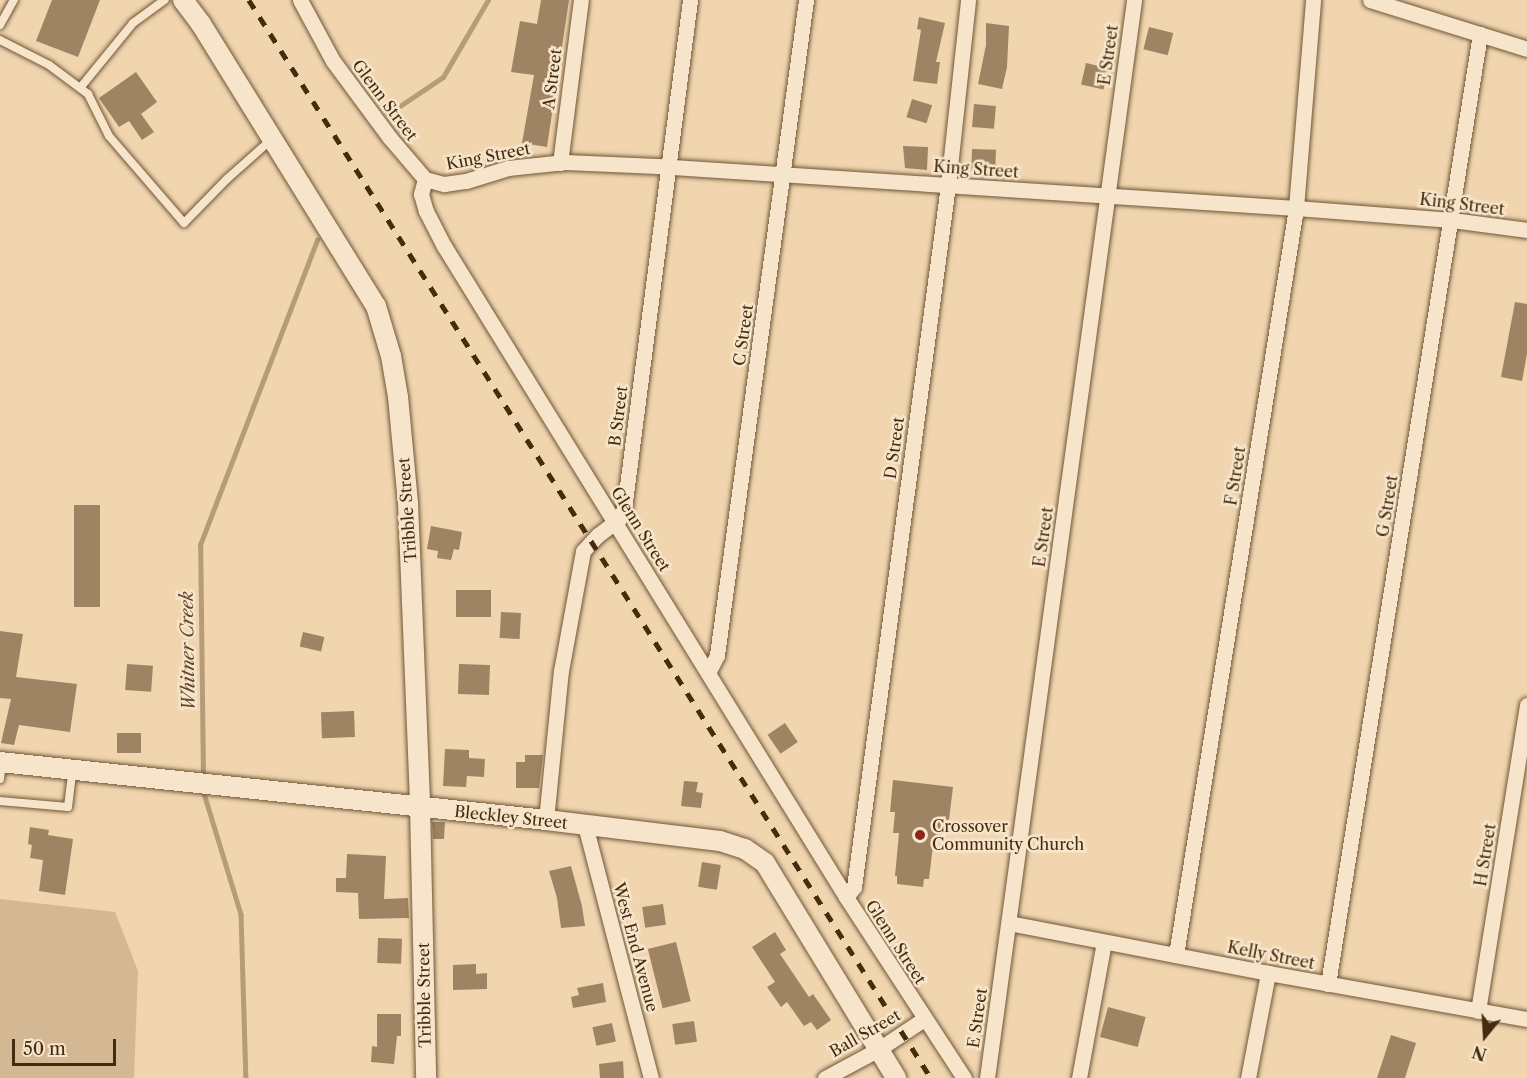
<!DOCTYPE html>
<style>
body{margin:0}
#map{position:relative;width:1527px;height:1078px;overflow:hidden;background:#f1d5af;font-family:"Libre Caslon Text",serif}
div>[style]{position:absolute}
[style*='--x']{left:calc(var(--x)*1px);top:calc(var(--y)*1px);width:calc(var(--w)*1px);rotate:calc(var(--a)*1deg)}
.green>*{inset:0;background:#d4b894}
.stream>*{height:4.5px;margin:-2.25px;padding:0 2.25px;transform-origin:2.25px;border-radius:2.25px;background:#b69c78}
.building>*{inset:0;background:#9e8462;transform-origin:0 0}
.roads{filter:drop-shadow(0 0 2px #6f5636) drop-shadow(0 0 2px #6f5636)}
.service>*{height:8px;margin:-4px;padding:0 4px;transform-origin:4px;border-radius:4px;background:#f6e4cb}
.minor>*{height:15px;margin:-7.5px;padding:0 7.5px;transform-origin:7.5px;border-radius:7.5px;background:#f6e4cb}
.tertiary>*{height:20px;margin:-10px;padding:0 10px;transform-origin:10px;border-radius:10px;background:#f6e4cb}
.rail>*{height:4.5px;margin-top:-2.25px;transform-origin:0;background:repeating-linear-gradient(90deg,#442c0e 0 10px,transparent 0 20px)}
.dots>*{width:16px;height:16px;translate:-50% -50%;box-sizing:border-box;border:3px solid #f6e4cb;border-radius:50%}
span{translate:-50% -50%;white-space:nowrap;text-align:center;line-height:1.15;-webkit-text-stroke:5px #f6e4cb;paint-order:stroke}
.street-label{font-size:16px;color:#442c0e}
.poi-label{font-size:16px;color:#442c0e}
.left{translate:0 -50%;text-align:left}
.water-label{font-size:18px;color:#604828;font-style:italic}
.north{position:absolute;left:1455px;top:1006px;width:60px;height:60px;-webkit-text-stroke:4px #f6e4cb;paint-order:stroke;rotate:198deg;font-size:16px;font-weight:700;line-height:24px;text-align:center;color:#442c0e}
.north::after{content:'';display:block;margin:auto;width:21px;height:27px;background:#442c0e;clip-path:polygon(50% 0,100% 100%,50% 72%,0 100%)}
.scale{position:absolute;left:12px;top:1039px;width:104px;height:27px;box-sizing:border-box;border:3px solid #442c0e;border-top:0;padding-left:8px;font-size:18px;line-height:21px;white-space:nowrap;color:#442c0e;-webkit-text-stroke:4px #f6e4cb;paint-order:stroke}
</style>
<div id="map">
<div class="green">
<div style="clip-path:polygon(0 899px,115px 912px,138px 971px,134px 1078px,0 1078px)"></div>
</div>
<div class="stream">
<div style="--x:400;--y:106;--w:52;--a:-34"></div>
<div style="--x:443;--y:77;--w:89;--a:-59.7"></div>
<div style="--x:203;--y:778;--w:233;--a:-90.7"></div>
<div style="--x:200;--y:545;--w:327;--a:-69"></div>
<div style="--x:203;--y:790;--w:130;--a:73"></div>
<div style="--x:241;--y:914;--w:164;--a:88.3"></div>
</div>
<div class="building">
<div style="clip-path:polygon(52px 0,100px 0,78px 57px,36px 41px)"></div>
<div style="clip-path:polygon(541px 0,569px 0,547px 147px,522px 143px,534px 75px,511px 72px,520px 21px,537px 24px)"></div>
<div style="clip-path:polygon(919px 17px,945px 23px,936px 62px,940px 62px,937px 84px,913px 81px,921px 30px,917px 29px)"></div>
<div style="clip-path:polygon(986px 23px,1009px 26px,1007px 67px,1002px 89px,978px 84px,986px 45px)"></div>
<div style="left:1149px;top:27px;width:25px;height:23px;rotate:14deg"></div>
<div style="left:1086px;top:63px;width:23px;height:22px;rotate:13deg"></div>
<div style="clip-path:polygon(136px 72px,157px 102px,141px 114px,154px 132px,142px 140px,129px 121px,119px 127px,99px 98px)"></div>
<div style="left:912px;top:99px;width:21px;height:19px;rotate:17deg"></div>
<div style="left:974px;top:104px;width:22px;height:23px;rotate:5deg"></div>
<div style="clip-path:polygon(903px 146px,928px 147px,927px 170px,905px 168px)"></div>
<div style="left:972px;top:149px;width:24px;height:22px;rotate:2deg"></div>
<div style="clip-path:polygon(1515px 302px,1527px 304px,1527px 354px,1522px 381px,1501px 377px)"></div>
<div style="left:74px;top:505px;width:26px;height:102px"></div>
<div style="clip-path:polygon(431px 526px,462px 532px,459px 550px,454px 549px,451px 560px,437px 558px,438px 551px,427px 549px)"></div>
<div style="left:456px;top:590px;width:35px;height:27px"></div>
<div style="left:501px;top:612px;width:20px;height:26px;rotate:3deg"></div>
<div style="clip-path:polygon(0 631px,23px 634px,16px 677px,77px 684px,70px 732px,19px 725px,14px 745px,1px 743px,11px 699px,0 698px)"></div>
<div style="left:303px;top:632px;width:22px;height:15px;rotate:13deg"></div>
<div style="left:127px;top:664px;width:26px;height:26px;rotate:4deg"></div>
<div style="left:459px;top:664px;width:31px;height:30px;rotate:2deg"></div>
<div style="left:354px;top:711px;width:26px;height:33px;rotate:88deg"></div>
<div style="left:785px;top:723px;width:23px;height:21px;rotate:56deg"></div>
<div style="left:117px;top:733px;width:24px;height:20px"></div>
<div style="clip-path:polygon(445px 749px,469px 750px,469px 758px,485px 759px,484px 777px,467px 776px,466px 787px,443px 786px)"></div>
<div style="clip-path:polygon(525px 755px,543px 755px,539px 788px,516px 788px,516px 762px,525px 762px)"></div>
<div style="clip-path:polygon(893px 780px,953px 787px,949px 820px,942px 819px,940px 838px,934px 837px,929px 879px,924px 879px,923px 887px,897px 884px,897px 876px,895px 876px,899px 833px,893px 833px,895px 812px,890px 812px)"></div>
<div style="clip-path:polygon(684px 781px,698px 782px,696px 792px,703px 793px,701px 808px,681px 806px)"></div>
<div style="clip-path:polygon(432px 822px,445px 822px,444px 839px,433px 839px)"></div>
<div style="clip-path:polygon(30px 827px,49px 830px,48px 835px,73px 839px,65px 895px,39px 891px,43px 860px,30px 858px,32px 845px,28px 844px)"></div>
<div style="clip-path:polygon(347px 854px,386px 856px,384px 899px,408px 898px,409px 918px,359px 919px,358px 893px,336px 892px,336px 878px,346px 878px)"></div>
<div style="left:702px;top:862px;width:19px;height:25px;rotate:9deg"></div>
<div style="clip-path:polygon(571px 866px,582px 906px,585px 926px,561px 928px,557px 898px,549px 871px)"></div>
<div style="left:663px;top:904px;width:21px;height:21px;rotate:82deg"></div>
<div style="clip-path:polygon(775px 932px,786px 950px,780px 954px,809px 997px,813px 994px,831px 1020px,817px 1030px,811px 1022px,804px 1026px,787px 1002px,781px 1007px,767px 987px,775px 982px,752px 947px)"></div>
<div style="left:378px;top:938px;width:24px;height:25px;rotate:2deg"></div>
<div style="left:676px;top:942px;width:61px;height:29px;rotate:76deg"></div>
<div style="clip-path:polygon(476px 964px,476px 974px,487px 973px,487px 989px,453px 990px,453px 965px)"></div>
<div style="clip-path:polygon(603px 983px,606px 1002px,573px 1008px,571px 997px,579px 995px,577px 988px)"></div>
<div style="left:1108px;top:1007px;width:39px;height:31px;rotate:15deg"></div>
<div style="clip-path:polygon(377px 1014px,401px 1014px,401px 1036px,397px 1036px,394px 1064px,371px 1062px,372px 1046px,377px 1047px)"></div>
<div style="left:694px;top:1021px;width:21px;height:22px;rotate:82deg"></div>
<div style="left:612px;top:1023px;width:19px;height:20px;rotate:78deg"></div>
<div style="clip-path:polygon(1391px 1035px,1416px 1043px,1405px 1078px,1377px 1078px)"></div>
<div style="clip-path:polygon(623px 1061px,624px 1078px,600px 1078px,599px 1064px)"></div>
</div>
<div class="roads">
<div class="service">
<div style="--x:0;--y:25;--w:29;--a:-61"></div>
<div style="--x:0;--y:40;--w:55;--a:27"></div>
<div style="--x:49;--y:65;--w:49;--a:36.6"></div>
<div style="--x:88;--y:94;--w:47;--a:63.4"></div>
<div style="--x:109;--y:136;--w:115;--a:49.2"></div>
<div style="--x:184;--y:223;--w:62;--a:-45.7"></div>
<div style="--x:227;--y:179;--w:59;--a:-41.6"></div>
<div style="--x:80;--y:88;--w:84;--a:-50.8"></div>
<div style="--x:133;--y:23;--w:39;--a:-36"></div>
<div style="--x:0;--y:779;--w:16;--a:-83"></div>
<div style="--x:0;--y:801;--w:68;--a:5"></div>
<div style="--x:68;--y:807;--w:38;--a:-83"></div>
</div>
<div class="minor">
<div style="--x:300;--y:0;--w:69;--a:61.6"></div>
<div style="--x:333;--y:61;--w:96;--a:53.5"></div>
<div style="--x:390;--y:138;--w:54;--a:49.5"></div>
<div style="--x:1370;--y:0;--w:164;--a:17.3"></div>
<div style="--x:560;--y:163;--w:164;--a:-82.7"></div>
<div style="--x:425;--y:179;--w:20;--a:15"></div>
<div style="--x:444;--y:184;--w:22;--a:-8"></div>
<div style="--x:466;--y:181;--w:44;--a:-17.2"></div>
<div style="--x:508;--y:168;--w:57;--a:-6"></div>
<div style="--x:565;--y:162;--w:92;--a:2.5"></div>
<div style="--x:657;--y:166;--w:640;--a:3.76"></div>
<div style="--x:1296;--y:208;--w:156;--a:4.4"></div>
<div style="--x:1452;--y:220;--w:76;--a:7.6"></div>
<div style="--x:425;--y:179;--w:16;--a:105"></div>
<div style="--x:421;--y:194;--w:18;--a:74"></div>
<div style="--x:426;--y:211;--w:39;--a:63"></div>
<div style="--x:444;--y:246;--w:765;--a:58.3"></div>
<div style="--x:846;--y:897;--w:216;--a:56.9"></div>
<div style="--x:708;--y:673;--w:20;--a:-63"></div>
<div style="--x:717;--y:655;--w:661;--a:-82.26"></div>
<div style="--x:546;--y:820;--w:150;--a:-84.3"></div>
<div style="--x:561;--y:671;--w:122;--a:-79.6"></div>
<div style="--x:583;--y:551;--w:22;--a:-47"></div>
<div style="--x:598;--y:535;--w:26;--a:-37"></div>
<div style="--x:619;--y:519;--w:11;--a:-63"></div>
<div style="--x:624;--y:509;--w:513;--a:-82.61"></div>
<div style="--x:585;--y:825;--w:261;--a:75.4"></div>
<div style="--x:846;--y:897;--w:13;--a:-51"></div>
<div style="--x:854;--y:887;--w:708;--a:-82.37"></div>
<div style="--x:948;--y:185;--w:186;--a:-83.8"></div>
<div style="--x:1009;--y:923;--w:264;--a:10.9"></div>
<div style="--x:1268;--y:973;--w:263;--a:10.1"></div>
<div style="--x:1176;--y:955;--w:757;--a:-80.87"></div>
<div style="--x:1296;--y:208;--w:209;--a:-85.3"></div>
<div style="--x:1328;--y:984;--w:962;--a:-80.91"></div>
<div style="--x:1478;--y:1011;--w:310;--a:-80.9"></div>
<div style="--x:825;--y:1078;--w:61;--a:-28.2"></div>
<div style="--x:879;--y:1049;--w:54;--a:-33.7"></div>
<div style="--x:987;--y:1078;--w:1088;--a:-82.23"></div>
<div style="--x:1079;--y:1078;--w:138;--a:-79.6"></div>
<div style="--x:1248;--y:1078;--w:107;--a:-79.2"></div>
</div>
<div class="tertiary">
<div style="--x:183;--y:0;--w:30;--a:53"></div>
<div style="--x:201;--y:24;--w:332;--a:58.2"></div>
<div style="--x:376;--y:306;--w:52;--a:73.3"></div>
<div style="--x:391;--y:356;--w:42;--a:80.3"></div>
<div style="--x:398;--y:397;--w:106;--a:84.6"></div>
<div style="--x:408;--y:503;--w:304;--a:87.7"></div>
<div style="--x:420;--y:807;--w:271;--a:88.7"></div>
<div style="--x:0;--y:762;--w:549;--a:6.06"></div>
<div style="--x:546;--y:820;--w:175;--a:6.9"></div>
<div style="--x:720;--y:841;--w:26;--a:18"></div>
<div style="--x:745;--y:849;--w:24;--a:35"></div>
<div style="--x:765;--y:863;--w:252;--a:58.6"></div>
</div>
</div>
<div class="rail">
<div style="--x:249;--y:0;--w:1276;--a:57.68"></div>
</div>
<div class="dots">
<div style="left:920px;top:835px;background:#8f2418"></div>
</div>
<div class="street-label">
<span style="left:1108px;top:55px;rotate:-82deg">E Street</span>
<span style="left:552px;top:79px;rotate:-83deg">A Street</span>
<span style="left:385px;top:100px;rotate:53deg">Glenn Street</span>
<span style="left:488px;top:156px;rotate:-11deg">King Street</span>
<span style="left:976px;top:169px;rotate:4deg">King Street</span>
<span style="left:1462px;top:204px;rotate:7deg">King Street</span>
<span style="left:743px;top:335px;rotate:-82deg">C Street</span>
<span style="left:618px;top:416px;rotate:-83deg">B Street</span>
<span style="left:894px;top:448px;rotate:-82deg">D Street</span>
<span style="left:1235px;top:476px;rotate:-81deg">F Street</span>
<span style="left:1387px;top:506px;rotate:-81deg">G Street</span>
<span style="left:407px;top:510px;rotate:-94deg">Tribble Street</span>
<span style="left:641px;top:529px;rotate:58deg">Glenn Street</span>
<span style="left:1043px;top:537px;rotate:-82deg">E Street</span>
<span style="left:511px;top:817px;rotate:6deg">Bleckley Street</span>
<span style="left:1485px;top:855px;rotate:-81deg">H Street</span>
<span style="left:896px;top:942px;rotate:57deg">Glenn Street</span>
<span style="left:636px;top:947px;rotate:75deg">West End Avenue</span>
<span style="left:1271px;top:955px;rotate:11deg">Kelly Street</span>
<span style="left:424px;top:995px;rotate:-91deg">Tribble Street</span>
<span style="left:977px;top:1018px;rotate:-82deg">E Street</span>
<span style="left:865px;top:1033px;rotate:-30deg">Ball Street</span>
</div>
<div class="poi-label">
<span class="left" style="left:932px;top:835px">Crossover<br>Community Church</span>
</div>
<div class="water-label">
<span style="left:188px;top:651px;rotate:-91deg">Whitner Creek</span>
</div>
<div class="north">N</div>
<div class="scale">50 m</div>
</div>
